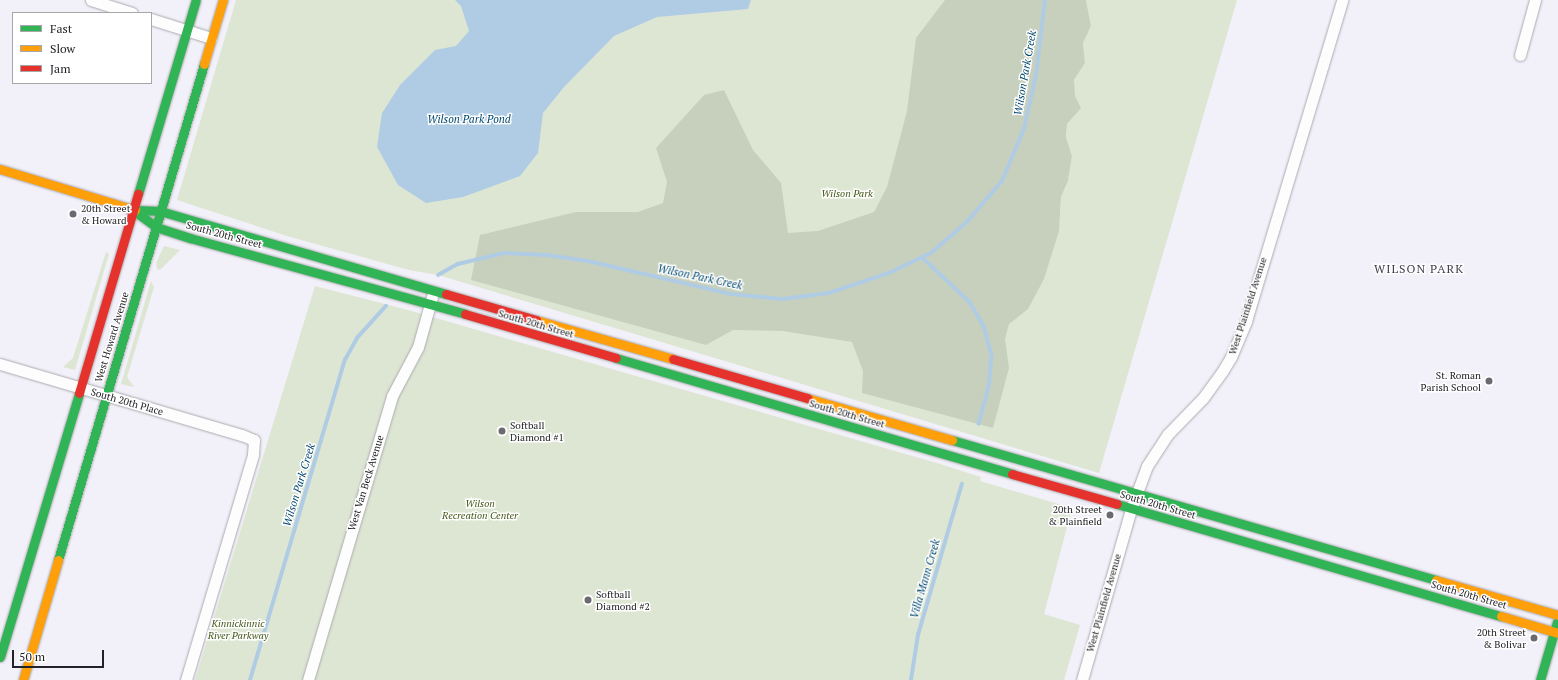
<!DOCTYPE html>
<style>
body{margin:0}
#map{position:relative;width:1558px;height:680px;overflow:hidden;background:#f2f0f8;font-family:"PT Serif",serif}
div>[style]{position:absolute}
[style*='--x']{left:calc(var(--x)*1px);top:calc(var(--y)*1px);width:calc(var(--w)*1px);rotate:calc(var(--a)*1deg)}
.green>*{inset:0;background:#dde6d2}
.forest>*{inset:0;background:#c7d0bc}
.water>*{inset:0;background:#b0cce4}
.stream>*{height:3.5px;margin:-1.75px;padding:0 1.75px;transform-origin:1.75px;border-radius:1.75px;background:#b0cce4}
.roads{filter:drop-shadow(0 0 1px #acaab0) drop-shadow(0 0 1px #acaab0)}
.street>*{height:11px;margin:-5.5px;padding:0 5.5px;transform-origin:5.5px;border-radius:5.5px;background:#fdfdfe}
.fast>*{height:9px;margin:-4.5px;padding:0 4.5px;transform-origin:4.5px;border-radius:4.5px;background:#30b455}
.slow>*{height:9px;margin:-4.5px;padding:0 4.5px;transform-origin:4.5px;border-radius:4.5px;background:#ff9f0a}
.jam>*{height:9px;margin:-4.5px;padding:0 4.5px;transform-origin:4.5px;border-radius:4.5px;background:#e5322d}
.dots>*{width:11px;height:11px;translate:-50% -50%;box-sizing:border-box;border:2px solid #fff;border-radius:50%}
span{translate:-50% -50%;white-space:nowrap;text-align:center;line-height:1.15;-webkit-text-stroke:3px #fff;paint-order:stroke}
.park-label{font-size:10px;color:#435717;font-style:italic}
.poi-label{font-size:10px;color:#232227}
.left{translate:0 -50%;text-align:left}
.right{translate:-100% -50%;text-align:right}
.street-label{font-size:10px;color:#232227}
.water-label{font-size:11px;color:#00486f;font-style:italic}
.quarter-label{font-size:12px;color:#423f4a;letter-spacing:1px}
.legend{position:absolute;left:12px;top:12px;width:140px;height:72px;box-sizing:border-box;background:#fff;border:1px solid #a7a7a9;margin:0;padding:5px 7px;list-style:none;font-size:12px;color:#232227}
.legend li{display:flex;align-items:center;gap:8px;height:20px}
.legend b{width:20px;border:1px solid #a7a7a9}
.scale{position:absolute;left:12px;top:650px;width:92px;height:18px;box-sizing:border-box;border:2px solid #232227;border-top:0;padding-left:5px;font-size:12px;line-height:14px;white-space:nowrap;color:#232227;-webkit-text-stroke:3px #fff;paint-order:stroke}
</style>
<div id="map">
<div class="green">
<div style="clip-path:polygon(236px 0,1069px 0,1059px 231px,1061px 197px,1068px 181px,1072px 156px,1066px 137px,1067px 124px,1073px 117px,1074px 80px,1085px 63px,1083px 43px,1091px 26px,1086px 0,1237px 0,1099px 473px,438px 275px,409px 270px,287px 236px,177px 200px)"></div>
<div style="clip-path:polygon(164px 246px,180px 250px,160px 270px,157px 269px,156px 263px)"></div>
<div style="clip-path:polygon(106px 252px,109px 254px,75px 370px,63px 367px,73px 358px)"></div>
<div style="clip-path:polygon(151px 281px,154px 287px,127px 377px,134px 387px,121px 384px)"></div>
<div style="clip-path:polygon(315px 286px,408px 310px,940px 464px,981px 477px,980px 481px,1072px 508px,1044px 614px,1080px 625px,1064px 680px,195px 680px)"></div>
</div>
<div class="forest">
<div style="clip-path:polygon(945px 0,1086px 0,1091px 26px,1083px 43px,1085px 63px,1074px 80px,1075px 96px,1081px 108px,1067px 124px,1066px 137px,1072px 156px,1068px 181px,1061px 197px,1059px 231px,1044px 279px,1028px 309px,1009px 324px,1005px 339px,1009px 368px,993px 428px,862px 393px,863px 371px,852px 342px,783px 331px,733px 330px,706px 345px,471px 280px,480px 235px,576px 212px,638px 212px,663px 203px,667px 182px,656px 148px,704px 95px,724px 90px,753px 150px,781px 183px,788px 233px,818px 231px,874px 212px,887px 187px,907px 111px,916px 38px)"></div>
</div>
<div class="water">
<div style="clip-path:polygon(455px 0,751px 0,748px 9px,657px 17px,614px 36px,564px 87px,543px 113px,538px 153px,520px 176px,463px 197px,426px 203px,398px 185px,377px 147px,382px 113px,400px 85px,435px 50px,456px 46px,469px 31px,461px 6px)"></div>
</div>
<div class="stream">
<div style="--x:922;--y:257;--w:66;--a:43.2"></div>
<div style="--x:970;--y:302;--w:28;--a:60"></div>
<div style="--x:984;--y:326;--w:30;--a:75"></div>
<div style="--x:992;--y:355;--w:32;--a:95"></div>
<div style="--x:989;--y:387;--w:38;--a:105"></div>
<div style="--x:438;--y:275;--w:23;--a:-29"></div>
<div style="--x:458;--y:264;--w:47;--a:-13.4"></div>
<div style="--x:504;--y:253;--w:43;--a:2.7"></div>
<div style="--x:547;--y:255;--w:41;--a:8.3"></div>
<div style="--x:588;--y:261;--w:147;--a:13"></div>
<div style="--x:731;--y:294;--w:51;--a:5.6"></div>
<div style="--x:782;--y:299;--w:47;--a:-7.3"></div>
<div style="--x:829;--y:293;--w:63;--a:-18.4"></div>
<div style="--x:889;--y:273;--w:47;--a:-25.5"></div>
<div style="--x:931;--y:253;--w:48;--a:-40.7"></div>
<div style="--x:967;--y:222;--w:54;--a:-49.5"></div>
<div style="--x:1002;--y:181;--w:56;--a:-67.1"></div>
<div style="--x:1024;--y:129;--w:55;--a:-77.5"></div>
<div style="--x:1036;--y:75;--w:76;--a:-83.2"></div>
<div style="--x:250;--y:680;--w:334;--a:-73.5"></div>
<div style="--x:345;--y:360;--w:25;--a:-61"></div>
<div style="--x:357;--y:338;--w:43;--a:-47.8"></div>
<div style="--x:911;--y:680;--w:46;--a:-81.2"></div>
<div style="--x:918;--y:635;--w:157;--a:-73.8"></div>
</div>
<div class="roads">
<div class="street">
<div style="--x:91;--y:0;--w:43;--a:17.6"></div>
<div style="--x:151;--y:19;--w:63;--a:17.6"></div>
<div style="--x:1520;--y:55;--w:57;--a:-74.7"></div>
<div style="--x:0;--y:364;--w:252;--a:16.4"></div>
<div style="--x:242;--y:435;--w:13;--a:23"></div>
<div style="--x:254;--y:440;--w:15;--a:94"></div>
<div style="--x:253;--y:455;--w:235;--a:106.6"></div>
<div style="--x:308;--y:680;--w:296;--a:-73.5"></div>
<div style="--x:392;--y:396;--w:55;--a:-62"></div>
<div style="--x:418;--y:347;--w:52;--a:-74.4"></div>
<div style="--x:1082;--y:680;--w:178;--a:-74"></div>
<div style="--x:1131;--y:509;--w:46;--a:-69.6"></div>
<div style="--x:1147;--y:466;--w:38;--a:-57"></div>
<div style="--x:1168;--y:434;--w:50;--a:-45.8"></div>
<div style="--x:1203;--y:398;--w:32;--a:-54"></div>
<div style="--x:1222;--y:372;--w:17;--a:-59"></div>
<div style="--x:1231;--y:357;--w:39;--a:-67"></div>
<div style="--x:1246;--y:321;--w:335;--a:-73.3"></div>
</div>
<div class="fast">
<div style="--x:138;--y:194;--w:202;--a:-73.4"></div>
<div style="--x:133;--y:210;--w:29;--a:36"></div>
<div style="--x:156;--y:227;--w:36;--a:18"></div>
<div style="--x:190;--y:238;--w:285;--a:15.4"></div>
<div style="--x:135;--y:210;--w:25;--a:2"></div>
<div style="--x:160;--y:211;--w:298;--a:16.2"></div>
<div style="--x:616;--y:358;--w:413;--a:16.3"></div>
<div style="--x:952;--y:440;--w:504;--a:16.13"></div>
<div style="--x:1117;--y:504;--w:400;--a:16.3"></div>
<div style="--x:58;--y:560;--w:517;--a:-73.6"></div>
<div style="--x:0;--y:657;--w:276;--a:-73.3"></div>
<div style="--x:1540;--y:680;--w:60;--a:-73.7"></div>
</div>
<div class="slow">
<div style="--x:204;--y:64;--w:67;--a:-73.5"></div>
<div style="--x:0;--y:169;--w:141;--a:16.9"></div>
<div style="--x:536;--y:320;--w:142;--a:15.9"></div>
<div style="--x:807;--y:398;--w:151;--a:16.2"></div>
<div style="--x:1436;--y:580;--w:127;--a:16"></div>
<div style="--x:1501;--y:616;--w:59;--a:16.6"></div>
<div style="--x:23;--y:680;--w:125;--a:-73.7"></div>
</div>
<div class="jam">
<div style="--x:446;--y:294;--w:94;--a:16.1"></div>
<div style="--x:465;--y:314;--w:157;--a:16.2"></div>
<div style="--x:673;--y:359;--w:140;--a:16.2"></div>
<div style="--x:79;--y:393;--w:208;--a:-73.5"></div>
<div style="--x:1012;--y:474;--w:109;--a:15.9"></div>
</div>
</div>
<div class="dots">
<div style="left:73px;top:214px;background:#6b6a70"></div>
<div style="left:1489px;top:381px;background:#6b6a70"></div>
<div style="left:502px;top:431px;background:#6b6a70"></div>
<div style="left:1110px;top:515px;background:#6b6a70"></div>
<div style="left:588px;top:600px;background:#6b6a70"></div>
<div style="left:1534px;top:638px;background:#6b6a70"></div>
</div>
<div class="park-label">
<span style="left:847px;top:194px">Wilson Park</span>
<span style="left:480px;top:509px">Wilson<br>Recreation Center</span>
<span style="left:238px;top:629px">Kinnickinnic<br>River Parkway</span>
</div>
<div class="poi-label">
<span class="left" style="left:81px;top:214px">20th Street<br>&amp; Howard</span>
<span class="right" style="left:1481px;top:381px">St. Roman<br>Parish School</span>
<span class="left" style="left:510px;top:431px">Softball<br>Diamond #1</span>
<span class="right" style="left:1102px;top:515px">20th Street<br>&amp; Plainfield</span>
<span class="left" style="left:596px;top:600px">Softball<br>Diamond #2</span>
<span class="right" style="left:1526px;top:638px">20th Street<br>&amp; Bolivar</span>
</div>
<div class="street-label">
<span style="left:224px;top:235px;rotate:15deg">South 20th Street</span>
<span style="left:1248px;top:306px;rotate:-72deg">West Plainfield Avenue</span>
<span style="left:536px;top:324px;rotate:16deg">South 20th Street</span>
<span style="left:112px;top:337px;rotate:-73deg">West Howard Avenue</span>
<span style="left:127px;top:402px;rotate:16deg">South 20th Place</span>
<span style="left:847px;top:414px;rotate:16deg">South 20th Street</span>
<span style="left:366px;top:483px;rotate:-73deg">West Van Beck Avenue</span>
<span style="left:1158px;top:505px;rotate:16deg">South 20th Street</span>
<span style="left:1469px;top:595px;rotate:16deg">South 20th Street</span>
<span style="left:1104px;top:603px;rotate:-74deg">West Plainfield Avenue</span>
</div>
<div class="water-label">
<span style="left:1025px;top:73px;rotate:-80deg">Wilson Park Creek</span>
<span style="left:469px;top:119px">Wilson Park Pond</span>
<span style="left:700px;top:277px;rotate:12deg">Wilson Park Creek</span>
<span style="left:299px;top:485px;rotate:-73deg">Wilson Park Creek</span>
<span style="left:925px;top:579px;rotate:-74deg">Villa Mann Creek</span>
</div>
<div class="quarter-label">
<span style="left:1419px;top:269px">WILSON PARK</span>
</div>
<ul class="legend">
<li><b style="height:5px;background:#30b455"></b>Fast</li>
<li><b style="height:5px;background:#ff9f0a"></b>Slow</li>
<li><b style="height:5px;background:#e5322d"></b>Jam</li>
</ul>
<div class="scale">50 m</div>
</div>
